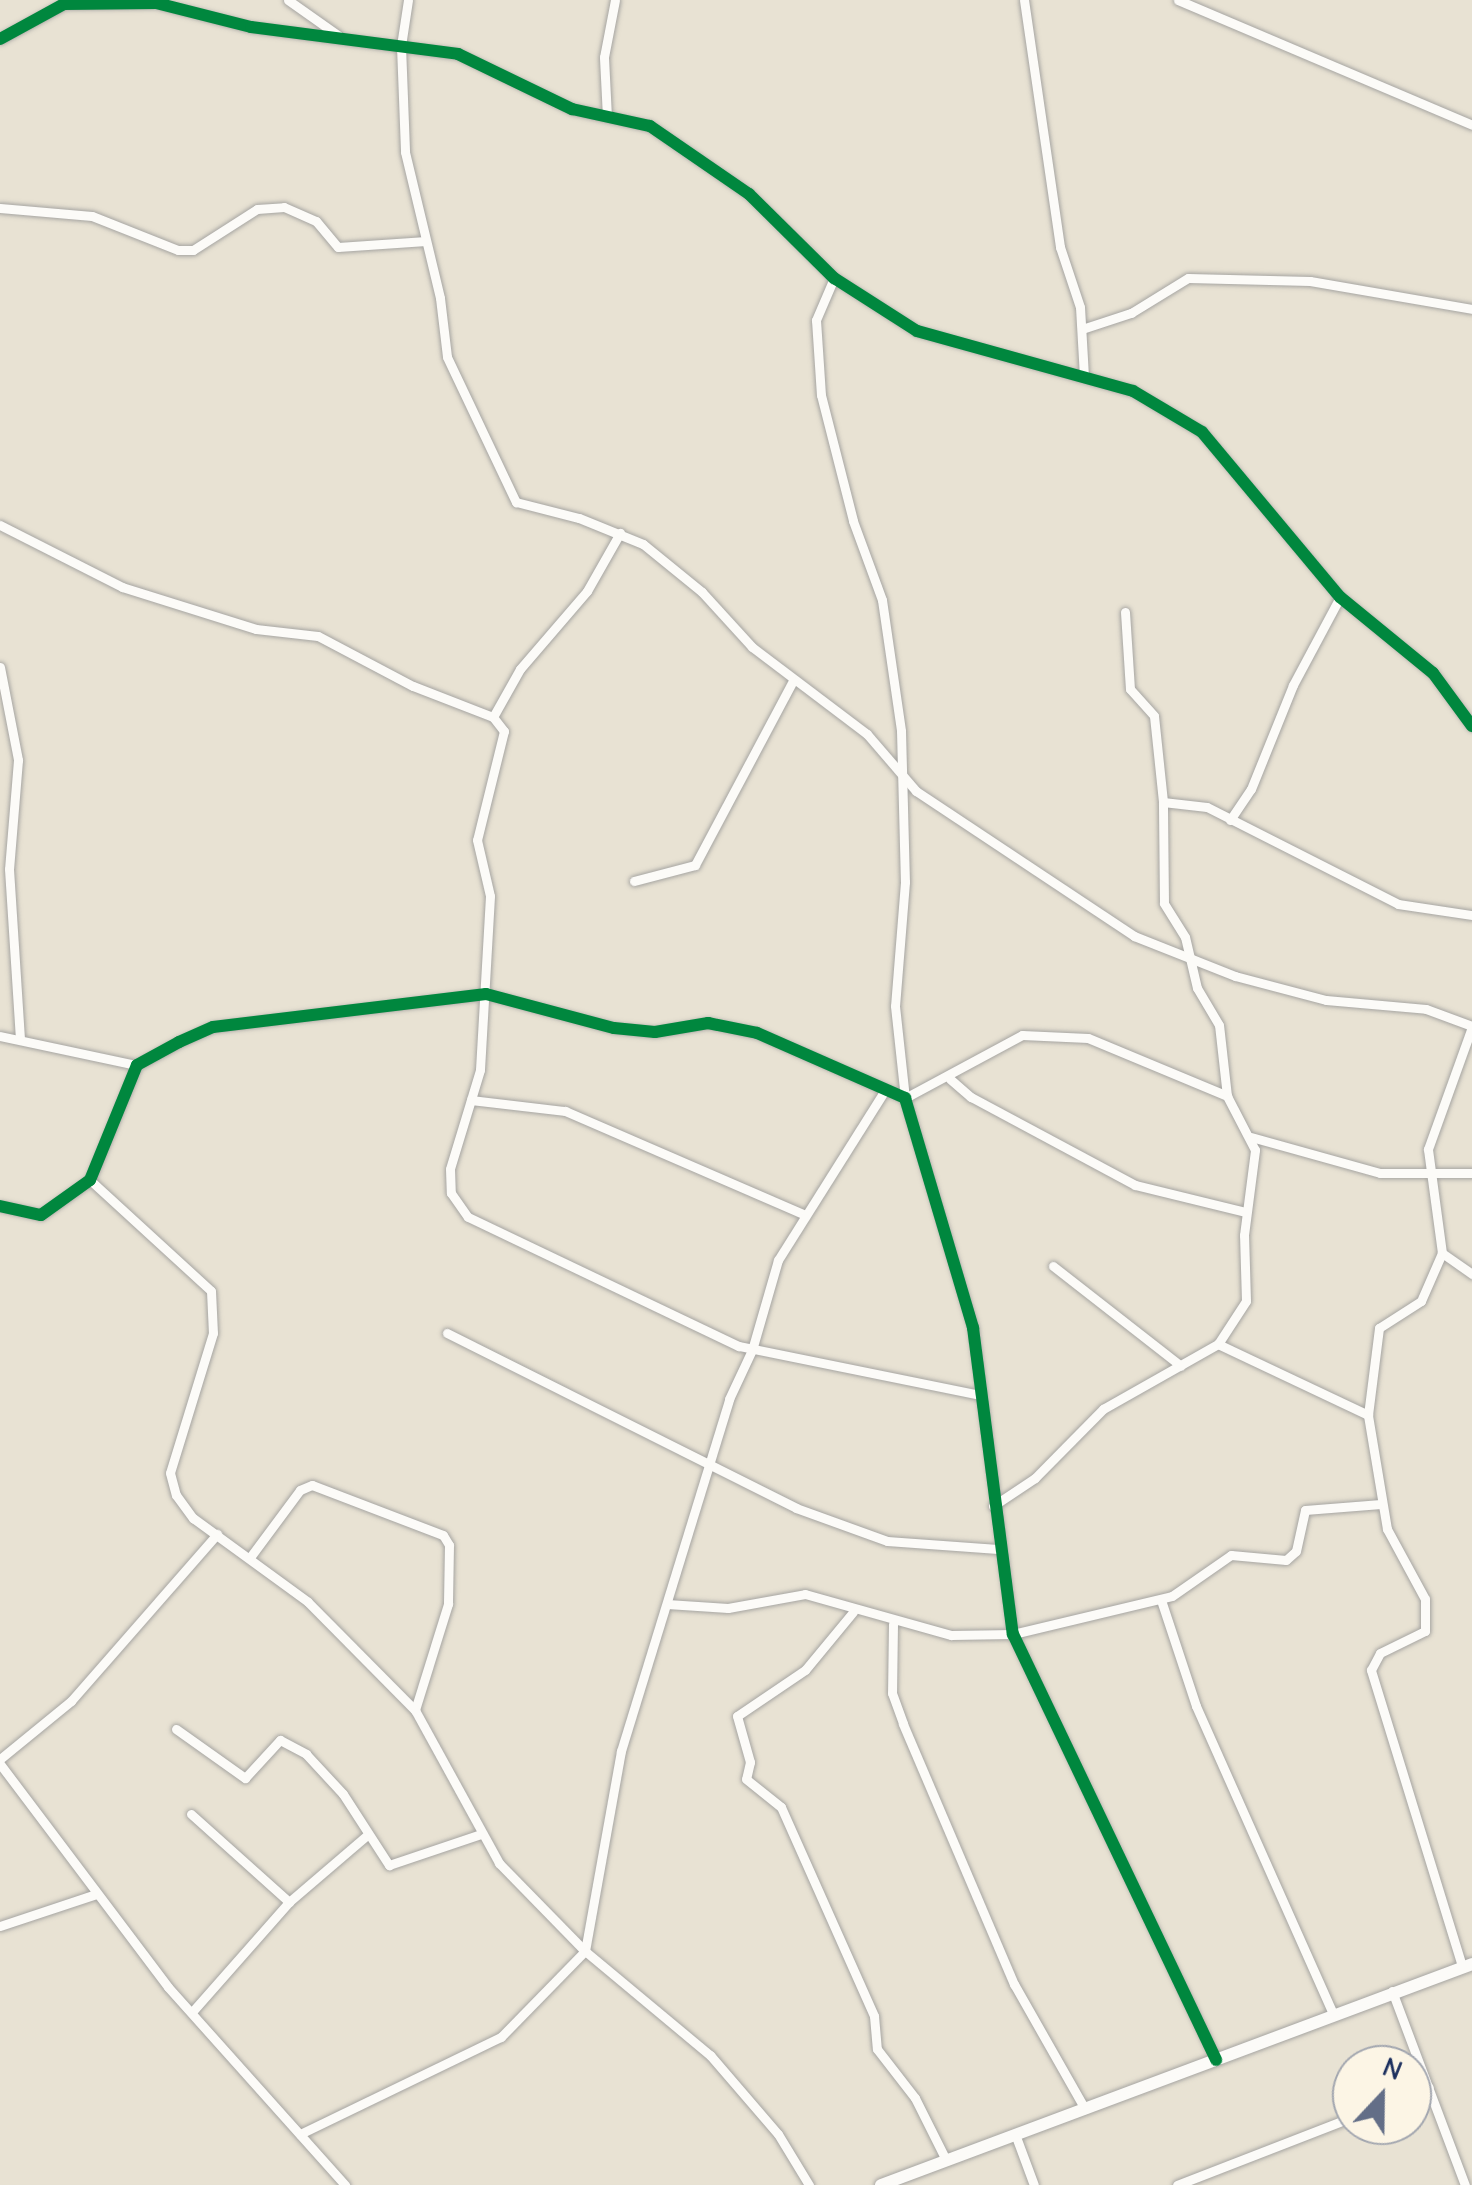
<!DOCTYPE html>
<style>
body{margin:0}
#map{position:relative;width:1472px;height:2185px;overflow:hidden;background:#e8e2d3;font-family:"Comic Neue",sans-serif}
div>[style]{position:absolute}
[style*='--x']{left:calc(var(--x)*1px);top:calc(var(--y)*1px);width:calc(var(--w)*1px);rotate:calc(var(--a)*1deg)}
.roads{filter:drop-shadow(0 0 2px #a6a5a2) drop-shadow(0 0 2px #a6a5a2)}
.street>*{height:9px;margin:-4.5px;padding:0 4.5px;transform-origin:4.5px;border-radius:4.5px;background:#fcfbf8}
.secondary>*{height:12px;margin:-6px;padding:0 6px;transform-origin:6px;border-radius:6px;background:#fcfbf8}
.cycleway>*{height:12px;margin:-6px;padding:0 6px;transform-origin:6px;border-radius:6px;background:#00873e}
span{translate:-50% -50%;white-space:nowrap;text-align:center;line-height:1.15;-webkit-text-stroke:10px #fcf5e5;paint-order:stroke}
.north{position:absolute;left:1332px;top:2045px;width:100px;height:100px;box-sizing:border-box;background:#fcf5e5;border:2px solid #a2a6af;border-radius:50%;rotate:22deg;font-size:28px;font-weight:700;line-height:40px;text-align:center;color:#1b2f5e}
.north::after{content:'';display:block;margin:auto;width:35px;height:45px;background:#636e87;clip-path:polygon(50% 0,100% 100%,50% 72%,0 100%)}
</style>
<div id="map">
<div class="roads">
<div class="street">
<div style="--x:288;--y:0;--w:62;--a:35.2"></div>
<div style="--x:408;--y:0;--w:47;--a:98.7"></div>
<div style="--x:401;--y:46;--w:106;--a:87.8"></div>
<div style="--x:405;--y:152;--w:150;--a:76.5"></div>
<div style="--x:440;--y:298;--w:59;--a:83.2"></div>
<div style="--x:447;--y:357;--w:161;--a:64.6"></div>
<div style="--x:516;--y:502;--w:65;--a:14.3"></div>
<div style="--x:579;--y:518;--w:69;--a:22.1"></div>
<div style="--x:643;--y:544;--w:76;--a:39.1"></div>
<div style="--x:702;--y:592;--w:74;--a:47.7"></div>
<div style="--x:752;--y:647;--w:144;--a:37.1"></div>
<div style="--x:867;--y:734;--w:75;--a:49.3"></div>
<div style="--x:916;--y:791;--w:262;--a:33.6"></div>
<div style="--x:1134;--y:936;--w:109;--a:21.6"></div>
<div style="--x:1235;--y:976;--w:94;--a:14.8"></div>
<div style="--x:1326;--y:1000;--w:100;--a:5.1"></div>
<div style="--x:1426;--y:1009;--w:49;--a:20.3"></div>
<div style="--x:1024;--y:0;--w:250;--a:81.7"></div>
<div style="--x:1060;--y:247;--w:63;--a:71.6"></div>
<div style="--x:1080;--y:307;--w:69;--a:86.7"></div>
<div style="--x:1178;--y:0;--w:319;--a:23"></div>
<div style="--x:0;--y:39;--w:73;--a:-28.7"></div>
<div style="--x:64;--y:4;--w:92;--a:-0.6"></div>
<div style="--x:156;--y:3;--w:98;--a:14.2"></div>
<div style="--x:251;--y:27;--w:209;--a:7.4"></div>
<div style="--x:458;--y:54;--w:127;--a:25.8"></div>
<div style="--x:572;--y:109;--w:80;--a:12.3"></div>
<div style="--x:650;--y:126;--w:120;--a:34.5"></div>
<div style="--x:749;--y:194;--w:120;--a:44.7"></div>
<div style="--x:834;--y:278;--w:98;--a:32.6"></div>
<div style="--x:917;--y:331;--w:224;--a:15.5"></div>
<div style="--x:1133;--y:391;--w:80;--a:30.7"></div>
<div style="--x:1202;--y:432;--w:215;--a:50.1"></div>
<div style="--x:1340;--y:597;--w:120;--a:39.3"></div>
<div style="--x:1433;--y:673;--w:66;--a:53.7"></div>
<div style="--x:607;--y:117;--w:60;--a:-92.9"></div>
<div style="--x:604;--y:57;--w:58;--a:-79.1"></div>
<div style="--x:0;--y:208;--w:92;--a:5"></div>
<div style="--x:92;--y:216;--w:92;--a:21.6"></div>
<div style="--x:178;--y:250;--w:15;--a:0"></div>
<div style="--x:193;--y:250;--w:76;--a:-32.6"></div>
<div style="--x:257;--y:209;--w:27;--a:-4"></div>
<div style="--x:284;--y:207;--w:35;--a:24"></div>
<div style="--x:316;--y:221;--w:34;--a:50"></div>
<div style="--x:338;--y:247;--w:88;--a:-3.9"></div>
<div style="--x:834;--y:278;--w:46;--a:113.2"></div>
<div style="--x:816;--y:320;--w:75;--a:86.2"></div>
<div style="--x:821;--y:395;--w:130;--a:75.7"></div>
<div style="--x:853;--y:521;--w:84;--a:69.8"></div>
<div style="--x:882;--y:600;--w:132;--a:81.7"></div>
<div style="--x:901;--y:731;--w:151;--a:88.5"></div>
<div style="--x:905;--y:882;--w:124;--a:94.6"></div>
<div style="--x:895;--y:1006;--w:93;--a:83.8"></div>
<div style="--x:905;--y:1098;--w:133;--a:-28.3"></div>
<div style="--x:1022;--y:1035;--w:66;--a:2.6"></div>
<div style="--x:1088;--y:1038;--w:151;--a:22.6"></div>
<div style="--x:1082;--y:329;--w:52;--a:-18.1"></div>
<div style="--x:1131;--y:313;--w:67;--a:-31.6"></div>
<div style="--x:1188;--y:278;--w:122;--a:1.4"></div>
<div style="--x:1310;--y:281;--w:164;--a:9.8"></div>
<div style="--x:0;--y:525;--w:137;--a:26.9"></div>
<div style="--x:122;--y:587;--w:140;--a:17.4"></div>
<div style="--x:256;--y:629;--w:62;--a:6.4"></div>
<div style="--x:318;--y:636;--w:107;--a:27.8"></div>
<div style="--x:413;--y:686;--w:86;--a:21.2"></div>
<div style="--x:493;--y:717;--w:18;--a:52"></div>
<div style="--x:504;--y:731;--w:112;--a:103.9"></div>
<div style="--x:477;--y:840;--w:57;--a:76.9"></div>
<div style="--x:490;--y:896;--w:174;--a:93.3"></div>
<div style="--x:480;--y:1070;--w:103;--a:106.9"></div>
<div style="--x:450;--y:1169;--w:24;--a:88"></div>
<div style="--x:451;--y:1193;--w:29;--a:55"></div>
<div style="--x:468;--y:1217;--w:300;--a:25.5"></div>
<div style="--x:739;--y:1346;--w:246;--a:11.5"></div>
<div style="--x:1125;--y:612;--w:77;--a:86.3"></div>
<div style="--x:1130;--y:689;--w:36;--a:48"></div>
<div style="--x:1154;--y:716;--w:86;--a:84"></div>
<div style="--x:0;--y:667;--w:95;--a:79"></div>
<div style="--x:18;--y:760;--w:109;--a:94.7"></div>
<div style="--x:9;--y:869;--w:171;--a:86.3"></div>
<div style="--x:493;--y:717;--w:55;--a:-60.6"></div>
<div style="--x:520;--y:669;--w:103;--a:-49.3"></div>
<div style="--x:587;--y:591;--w:67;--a:-60.4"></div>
<div style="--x:1230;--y:820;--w:37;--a:-56"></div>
<div style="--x:1251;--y:789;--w:112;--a:-68"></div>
<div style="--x:1293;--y:685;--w:100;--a:-61.9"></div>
<div style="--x:634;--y:881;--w:63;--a:-14.7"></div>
<div style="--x:695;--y:865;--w:208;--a:-62"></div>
<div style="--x:0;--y:1036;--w:140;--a:12"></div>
<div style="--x:950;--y:1079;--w:28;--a:41"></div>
<div style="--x:971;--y:1097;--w:186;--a:28.2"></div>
<div style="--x:1135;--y:1185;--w:114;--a:13.7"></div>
<div style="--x:471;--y:1100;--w:95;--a:6.7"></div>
<div style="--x:565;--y:1111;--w:259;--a:23.4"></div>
<div style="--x:1251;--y:1137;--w:134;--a:15.6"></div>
<div style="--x:1380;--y:1173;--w:92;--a:0"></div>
<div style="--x:90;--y:1180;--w:164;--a:42.5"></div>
<div style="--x:211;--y:1291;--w:42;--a:87.3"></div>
<div style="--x:213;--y:1333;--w:146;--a:107.1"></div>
<div style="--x:170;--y:1473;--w:23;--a:75"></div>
<div style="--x:176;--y:1495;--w:29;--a:54"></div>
<div style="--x:193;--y:1518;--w:142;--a:36.1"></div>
<div style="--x:308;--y:1602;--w:152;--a:45.3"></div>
<div style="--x:415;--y:1710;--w:175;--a:61.2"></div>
<div style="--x:499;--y:1863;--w:123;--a:45.7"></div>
<div style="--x:585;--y:1951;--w:163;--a:39.8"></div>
<div style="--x:710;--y:2055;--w:104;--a:49.3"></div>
<div style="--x:778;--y:2134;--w:60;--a:58.7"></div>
<div style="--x:0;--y:1206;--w:42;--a:12.4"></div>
<div style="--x:41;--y:1215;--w:60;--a:-35.5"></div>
<div style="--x:90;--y:1180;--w:124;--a:-67.8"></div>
<div style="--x:137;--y:1065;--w:48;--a:-28.7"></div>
<div style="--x:179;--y:1042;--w:37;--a:-24"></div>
<div style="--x:213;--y:1027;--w:275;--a:-6.9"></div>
<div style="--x:486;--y:994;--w:132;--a:14.9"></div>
<div style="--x:614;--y:1028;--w:41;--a:5.6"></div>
<div style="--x:655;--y:1032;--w:54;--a:-9.6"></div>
<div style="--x:708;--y:1023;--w:50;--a:11.5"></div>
<div style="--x:757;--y:1033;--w:162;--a:23.7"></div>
<div style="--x:905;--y:1098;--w:240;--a:73.5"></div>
<div style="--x:973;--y:1328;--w:309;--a:82.6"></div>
<div style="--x:1013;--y:1634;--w:472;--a:64.5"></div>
<div style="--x:1442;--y:1253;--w:37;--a:35"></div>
<div style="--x:1053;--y:1266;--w:162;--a:38"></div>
<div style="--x:447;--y:1333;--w:390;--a:26.6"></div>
<div style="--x:796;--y:1508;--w:97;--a:19.9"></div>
<div style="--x:887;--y:1541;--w:111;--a:4.1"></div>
<div style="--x:1218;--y:1344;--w:166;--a:25.3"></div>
<div style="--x:993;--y:1506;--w:50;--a:-33.7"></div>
<div style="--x:1035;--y:1478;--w:97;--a:-45.4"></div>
<div style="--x:1103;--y:1409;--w:132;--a:-29.5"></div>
<div style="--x:1218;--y:1344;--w:51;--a:-56.9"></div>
<div style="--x:1246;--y:1301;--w:66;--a:-91.7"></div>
<div style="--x:1244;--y:1235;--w:86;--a:-82.6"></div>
<div style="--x:1255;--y:1150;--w:61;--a:-117.4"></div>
<div style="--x:1227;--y:1096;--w:71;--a:-96.4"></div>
<div style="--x:1219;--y:1025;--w:43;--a:-120.7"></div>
<div style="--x:1197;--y:988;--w:52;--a:-103.2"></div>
<div style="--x:1185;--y:937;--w:40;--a:-122"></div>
<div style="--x:1164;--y:903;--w:101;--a:-90.6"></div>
<div style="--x:1163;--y:802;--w:44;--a:6.5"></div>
<div style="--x:1207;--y:807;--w:214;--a:26.9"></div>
<div style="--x:1398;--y:904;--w:75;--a:8.5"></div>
<div style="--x:251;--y:1556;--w:82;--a:-53.4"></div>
<div style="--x:300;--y:1490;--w:13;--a:-23"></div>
<div style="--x:312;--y:1485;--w:140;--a:20.9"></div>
<div style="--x:443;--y:1535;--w:12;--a:59"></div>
<div style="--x:449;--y:1545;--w:59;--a:91"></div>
<div style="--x:448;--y:1604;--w:111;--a:107.3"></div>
<div style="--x:1161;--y:1600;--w:112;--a:71.7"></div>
<div style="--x:1196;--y:1706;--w:337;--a:66"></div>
<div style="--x:667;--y:1604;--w:61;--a:3.8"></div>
<div style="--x:728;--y:1608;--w:78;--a:-10.3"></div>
<div style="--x:805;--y:1594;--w:152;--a:15.7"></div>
<div style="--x:951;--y:1635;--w:62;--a:-0.9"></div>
<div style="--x:1013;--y:1634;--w:163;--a:-13.4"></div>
<div style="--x:1172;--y:1596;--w:72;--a:-34.8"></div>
<div style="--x:1231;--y:1555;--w:55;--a:5.2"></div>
<div style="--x:1286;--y:1560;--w:13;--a:-42"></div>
<div style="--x:1296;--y:1551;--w:42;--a:-77.6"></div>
<div style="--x:1305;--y:1510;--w:76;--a:-4.5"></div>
<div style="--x:853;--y:1612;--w:75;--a:129.6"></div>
<div style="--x:805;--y:1670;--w:82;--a:145.9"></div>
<div style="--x:737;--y:1716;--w:48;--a:74.2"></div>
<div style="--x:750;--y:1762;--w:17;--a:103"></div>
<div style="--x:746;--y:1779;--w:45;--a:38.7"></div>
<div style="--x:781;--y:1807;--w:229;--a:66"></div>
<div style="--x:874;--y:2016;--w:33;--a:85"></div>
<div style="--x:877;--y:2049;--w:62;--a:52.2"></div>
<div style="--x:915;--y:2098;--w:69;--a:63.4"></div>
<div style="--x:893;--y:1624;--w:69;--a:90.8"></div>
<div style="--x:892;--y:1693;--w:33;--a:70"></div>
<div style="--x:903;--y:1724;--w:283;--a:66.9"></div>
<div style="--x:1014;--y:1984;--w:144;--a:60.4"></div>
<div style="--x:176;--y:1729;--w:85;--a:35.4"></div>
<div style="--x:245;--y:1778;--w:52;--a:-47.4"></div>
<div style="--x:280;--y:1740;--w:30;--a:28"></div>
<div style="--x:306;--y:1754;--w:54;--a:47.2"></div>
<div style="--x:343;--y:1794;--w:85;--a:57.1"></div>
<div style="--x:389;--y:1865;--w:97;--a:-18.6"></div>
<div style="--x:0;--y:1759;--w:92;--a:-39.2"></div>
<div style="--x:71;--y:1701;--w:222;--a:-48.8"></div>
<div style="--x:0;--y:1764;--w:279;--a:53"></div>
<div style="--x:168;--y:1987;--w:266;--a:48.2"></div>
<div style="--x:191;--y:1814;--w:132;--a:41.9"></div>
<div style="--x:0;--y:1926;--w:101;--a:-18.4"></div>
<div style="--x:1462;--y:1966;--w:310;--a:-107.1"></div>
<div style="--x:1371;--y:1670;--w:19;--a:-62"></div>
<div style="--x:1380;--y:1653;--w:50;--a:-26.1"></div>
<div style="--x:1425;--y:1631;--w:32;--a:-90"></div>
<div style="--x:1425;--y:1599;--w:80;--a:-118.5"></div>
<div style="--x:1387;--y:1529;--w:116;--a:-99.5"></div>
<div style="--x:1368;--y:1415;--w:88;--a:-82.8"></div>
<div style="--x:1379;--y:1328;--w:50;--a:-32.7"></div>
<div style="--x:1421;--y:1301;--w:52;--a:-66.4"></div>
<div style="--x:1442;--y:1253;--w:105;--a:-97.7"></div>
<div style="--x:1428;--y:1149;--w:130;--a:-70.2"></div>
<div style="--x:1392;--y:1991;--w:207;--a:69.4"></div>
<div style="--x:192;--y:2012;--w:147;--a:-48.6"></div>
<div style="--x:289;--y:1902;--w:101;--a:-40.6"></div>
<div style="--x:1412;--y:2094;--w:18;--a:-22"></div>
<div style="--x:300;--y:2134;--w:223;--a:-25.8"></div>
<div style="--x:501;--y:2037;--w:120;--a:-45.7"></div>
<div style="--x:585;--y:1951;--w:203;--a:-79.8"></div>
<div style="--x:621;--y:1751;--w:368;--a:-72.9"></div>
<div style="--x:729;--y:1399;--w:54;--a:-64.9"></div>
<div style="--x:752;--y:1350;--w:94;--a:-73.9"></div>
<div style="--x:778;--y:1260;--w:197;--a:-57.8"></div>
<div style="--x:1015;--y:2134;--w:54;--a:69.6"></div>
<div style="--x:1177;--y:2185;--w:188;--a:-21.2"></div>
</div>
<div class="secondary">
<div style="--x:881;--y:2185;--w:631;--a:-20.5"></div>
</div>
</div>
<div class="cycleway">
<div style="--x:0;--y:39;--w:73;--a:-28.7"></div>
<div style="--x:64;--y:4;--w:92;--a:-0.6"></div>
<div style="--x:156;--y:3;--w:98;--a:14.2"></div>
<div style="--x:251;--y:27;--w:209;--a:7.4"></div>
<div style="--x:458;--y:54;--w:127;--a:25.8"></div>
<div style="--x:572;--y:109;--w:80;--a:12.3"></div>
<div style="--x:650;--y:126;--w:120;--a:34.5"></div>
<div style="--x:749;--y:194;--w:120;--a:44.7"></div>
<div style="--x:834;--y:278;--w:98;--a:32.6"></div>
<div style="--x:917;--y:331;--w:224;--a:15.5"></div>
<div style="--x:1133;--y:391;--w:80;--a:30.7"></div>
<div style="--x:1202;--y:432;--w:215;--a:50.1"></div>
<div style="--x:1340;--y:597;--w:120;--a:39.3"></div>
<div style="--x:1433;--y:673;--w:66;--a:53.7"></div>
<div style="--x:0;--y:1206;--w:42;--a:12.4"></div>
<div style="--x:41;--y:1215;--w:60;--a:-35.5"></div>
<div style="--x:90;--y:1180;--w:124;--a:-67.8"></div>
<div style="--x:137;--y:1065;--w:48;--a:-28.7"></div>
<div style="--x:179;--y:1042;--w:37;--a:-24"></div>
<div style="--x:213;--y:1027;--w:275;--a:-6.9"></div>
<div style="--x:486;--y:994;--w:132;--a:14.9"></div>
<div style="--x:614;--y:1028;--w:41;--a:5.6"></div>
<div style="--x:655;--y:1032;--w:54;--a:-9.6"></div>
<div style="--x:708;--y:1023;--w:50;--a:11.5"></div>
<div style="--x:757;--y:1033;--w:162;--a:23.7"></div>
<div style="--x:905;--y:1098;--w:240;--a:73.5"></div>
<div style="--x:973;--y:1328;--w:309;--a:82.6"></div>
<div style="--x:1013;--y:1634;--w:472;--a:64.5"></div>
</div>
<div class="north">N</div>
</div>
